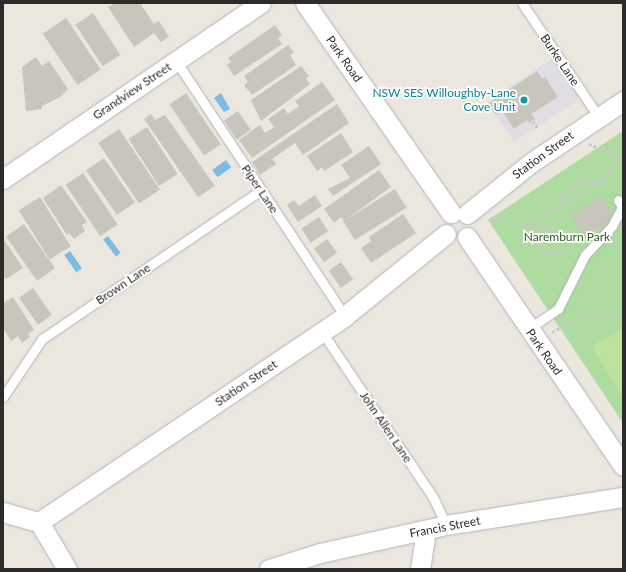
<!DOCTYPE html>
<style>
body{margin:0}
#map{position:relative;width:626px;height:572px;overflow:hidden;background:#ebe7de;font-family:Lato,sans-serif}
div>[style]{position:absolute}
[style*='--x']{left:calc(var(--x)*1px);top:calc(var(--y)*1px);width:calc(var(--w)*1px);rotate:calc(var(--a)*1deg)}
.industrial>*{inset:0;background:#e0dee4}
.green>*{inset:0;background:#aedca0}
.pitch>*{inset:0;background:#bde29d}
.water>*{inset:0;background:#7cbbe2;transform-origin:0 0}
.building>*{inset:0;background:#c7c5bc;transform-origin:0 0}
.path>*{height:2.5px;margin-top:-1.25px;transform-origin:0;background:repeating-linear-gradient(90deg,#c8c8c8 0 3px,transparent 0 5px)}
.roads{filter:drop-shadow(0 0 1px #b2b3bd) drop-shadow(0 0 1px #b2b3bd)}
.lane>*{height:9px;margin:-4.5px;padding:0 4.5px;transform-origin:4.5px;border-radius:4.5px;background:#fff}
.street>*{height:19px;margin:-9.5px;padding:0 9.5px;transform-origin:9.5px;border-radius:9.5px;background:#fff}
.dots>*{width:11px;height:11px;translate:-50% -50%;box-sizing:border-box;border:2px solid #fff;border-radius:50%}
span{translate:-50% -50%;white-space:nowrap;text-align:center;line-height:1.15;-webkit-text-stroke:3.5px #fff;paint-order:stroke}
.street-label{font-size:12px;color:#2b2b2b}
.culture-label{font-size:12px;color:#0d838f}
.right{translate:-100% -50%;text-align:right}
.park-label{font-size:12px;color:#286022}
.frame{position:absolute;inset:0;border:4px solid #2b2b2b;pointer-events:none}
</style>
<div id="map">
<div class="industrial">
<div style="clip-path:polygon(553px 58px,577px 94px,577px 101px,514px 142px,487px 102px)"></div>
</div>
<div class="green">
<div style="clip-path:polygon(623px 131px,623px 423px,488px 220px)"></div>
</div>
<div class="pitch">
<div style="clip-path:polygon(623px 328px,623px 398px,592px 346px)"></div>
</div>
<div class="water">
<div style="clip-path:polygon(221px 93px,230px 109px,224px 112px,214px 98px)"></div>
<div style="left:226px;top:160px;width:9px;height:17px;rotate:54deg"></div>
<div style="left:108px;top:236px;width:21px;height:6px;rotate:53deg"></div>
<div style="left:70px;top:251px;width:21px;height:7px;rotate:55deg"></div>
</div>
<div class="building">
<div style="clip-path:polygon(115px 3px,140px 3px,154px 24px,159px 21px,169px 37px,161px 42px,154px 33px,134px 47px,108px 7px)"></div>
<div style="left:93px;top:13px;width:50px;height:21px;rotate:57deg"></div>
<div style="left:66px;top:18px;width:62px;height:28px;rotate:56deg"></div>
<div style="clip-path:polygon(275px 25px,282px 35px,278px 38px,282px 44px,234px 76px,227px 65px,231px 62px,228px 58px)"></div>
<div style="clip-path:polygon(288px 45px,294px 52px,290px 55px,296px 65px,252px 95px,244px 85px,248px 82px,244px 76px)"></div>
<div style="clip-path:polygon(36px 57px,42px 66px,49px 61px,68px 89px,60px 97px,42px 106px,42px 109px,26px 111px,22px 67px)"></div>
<div style="clip-path:polygon(301px 66px,309px 76px,306px 78px,310px 84px,261px 121px,251px 100px)"></div>
<div style="clip-path:polygon(537px 71px,542px 79px,545px 77px,558px 97px,531px 114px,535px 119px,529px 123px,527px 120px,514px 129px,498px 105px,501px 111px,496px 115px,488px 104px)"></div>
<div style="clip-path:polygon(322px 82px,335px 100px,308px 119px,303px 113px,308px 119px,252px 158px,239px 140px,260px 125px,265px 133px,274px 127px,268px 119px,284px 108px,288px 114px,299px 106px,295px 101px)"></div>
<div style="left:186px;top:93px;width:62px;height:20px;rotate:56deg"></div>
<div style="clip-path:polygon(337px 104px,349px 123px,303px 155px,295px 143px,272px 159px,276px 164px,260px 175px,252px 162px)"></div>
<div style="left:238px;top:111px;width:23px;height:17px;rotate:56deg"></div>
<div style="clip-path:polygon(151px 114px,155px 120px,165px 115px,215px 186px,198px 197px,144px 119px)"></div>
<div style="left:147px;top:127px;width:56px;height:22px;rotate:57deg"></div>
<div style="left:119px;top:129px;width:73px;height:25px;rotate:56deg"></div>
<div style="clip-path:polygon(341px 133px,353px 152px,324px 171px,322px 167px,317px 171px,307px 156px)"></div>
<div style="clip-path:polygon(369px 146px,381px 164px,333px 196px,328px 189px,350px 178px,341px 165px)"></div>
<div style="left:104px;top:158px;width:54px;height:22px;rotate:55deg"></div>
<div style="clip-path:polygon(379px 170px,391px 187px,344px 221px,341px 217px,334px 223px,324px 209px)"></div>
<div style="left:83px;top:173px;width:62px;height:21px;rotate:56deg"></div>
<div style="clip-path:polygon(61px 185px,87px 222px,82px 225px,85px 231px,74px 239px,69px 233px,67px 235px,43px 198px)"></div>
<div style="left:395px;top:189px;width:22px;height:61px;rotate:58deg"></div>
<div style="clip-path:polygon(315px 195px,322px 206px,298px 222px,287px 205px,294px 200px,299px 206px)"></div>
<div style="left:602px;top:196px;width:26px;height:37px;rotate:59deg"></div>
<div style="left:40px;top:197px;width:58px;height:25px;rotate:58deg"></div>
<div style="clip-path:polygon(403px 214px,416px 233px,371px 263px,361px 248px,371px 241px,369px 237px)"></div>
<div style="left:319px;top:217px;width:17px;height:21px;rotate:57deg"></div>
<div style="left:24px;top:224px;width:54px;height:22px;rotate:55deg"></div>
<div style="clip-path:polygon(3px 238px,23px 268px,6px 279px,3px 275px)"></div>
<div style="left:327px;top:239px;width:17px;height:16px;rotate:54deg"></div>
<div style="left:341px;top:262px;width:21px;height:15px;rotate:55deg"></div>
<div style="left:33px;top:288px;width:33px;height:17px;rotate:55deg"></div>
<div style="clip-path:polygon(13px 297px,34px 330px,28px 334px,30px 337px,22px 343px,18px 336px,11px 341px,3px 328px,3px 303px)"></div>
</div>
<div class="path">
<div style="--x:533;--y:121;--w:9;--a:58"></div>
<div style="--x:589;--y:144;--w:37;--a:24"></div>
<div style="--x:561;--y:204;--w:8;--a:-90"></div>
<div style="--x:561;--y:196;--w:14;--a:-36"></div>
<div style="--x:572;--y:188;--w:16;--a:-27"></div>
<div style="--x:586;--y:181;--w:14;--a:4"></div>
<div style="--x:490;--y:218;--w:38;--a:12"></div>
<div style="--x:527;--y:226;--w:31;--a:59"></div>
<div style="--x:543;--y:253;--w:31;--a:-2"></div>
<div style="--x:527;--y:226;--w:85;--a:-31.1"></div>
<div style="--x:600;--y:182;--w:32;--a:-49"></div>
<div style="--x:527;--y:226;--w:26;--a:2"></div>
<div style="--x:552;--y:332;--w:36;--a:-27"></div>
<div style="--x:584;--y:316;--w:29;--a:-6"></div>
<div style="--x:613;--y:313;--w:10;--a:17"></div>
</div>
<div class="roads">
<div class="lane">
<div style="--x:522;--y:3;--w:136;--a:56.1"></div>
<div style="--x:176;--y:61;--w:306;--a:56.5"></div>
<div style="--x:528;--y:329;--w:36;--a:-34"></div>
<div style="--x:558;--y:309;--w:60;--a:-63.4"></div>
<div style="--x:585;--y:255;--w:40;--a:-47"></div>
<div style="--x:612;--y:226;--w:21;--a:-62"></div>
<div style="--x:622;--y:207;--w:8;--a:-120"></div>
<div style="--x:322;--y:332;--w:199;--a:56.1"></div>
<div style="--x:433;--y:497;--w:31;--a:65"></div>
<div style="--x:3;--y:397;--w:70;--a:-56.1"></div>
<div style="--x:42;--y:339;--w:265;--a:-34.2"></div>
</div>
<div class="street">
<div style="--x:305;--y:3;--w:256;--a:55.2"></div>
<div style="--x:3;--y:179;--w:312;--a:-34.3"></div>
<div style="--x:467;--y:214;--w:83;--a:-38.7"></div>
<div style="--x:532;--y:162;--w:110;--a:-33.8"></div>
<div style="--x:467;--y:237;--w:277;--a:55.7"></div>
<div style="--x:3;--y:512;--w:37;--a:16"></div>
<div style="--x:39;--y:522;--w:55;--a:59.2"></div>
<div style="--x:39;--y:522;--w:369;--a:-33.9"></div>
<div style="--x:345;--y:316;--w:130;--a:-39.1"></div>
<div style="--x:269;--y:569;--w:53;--a:-17.4"></div>
<div style="--x:320;--y:553;--w:129;--a:-12.5"></div>
<div style="--x:446;--y:525;--w:179;--a:-9"></div>
<div style="--x:420;--y:569;--w:39;--a:-81"></div>
</div>
</div>
<div class="dots">
<div style="left:524px;top:100px;background:#0f9aa8"></div>
</div>
<div class="street-label">
<span style="left:344px;top:59px;rotate:55deg">Park Road</span>
<span style="left:560px;top:60px;rotate:56deg">Burke Lane</span>
<span style="left:132px;top:91px;rotate:-34deg">Grandview Street</span>
<span style="left:543px;top:155px;rotate:-36deg">Station Street</span>
<span style="left:260px;top:189px;rotate:56deg">Piper Lane</span>
<span style="left:123px;top:284px;rotate:-34deg">Brown Lane</span>
<span style="left:544px;top:352px;rotate:55deg">Park Road</span>
<span style="left:246px;top:383px;rotate:-34deg">Station Street</span>
<span style="left:386px;top:427px;rotate:56deg">John Allen Lane</span>
<span style="left:445px;top:527px;rotate:-11deg">Francis Street</span>
</div>
<div class="culture-label">
<span class="right" style="left:516px;top:100px">NSW SES Willoughby-Lane<br>Cove Unit</span>
</div>
<div class="park-label">
<span style="left:567px;top:237px">Naremburn Park</span>
</div>
<div class="frame"></div>
</div>
